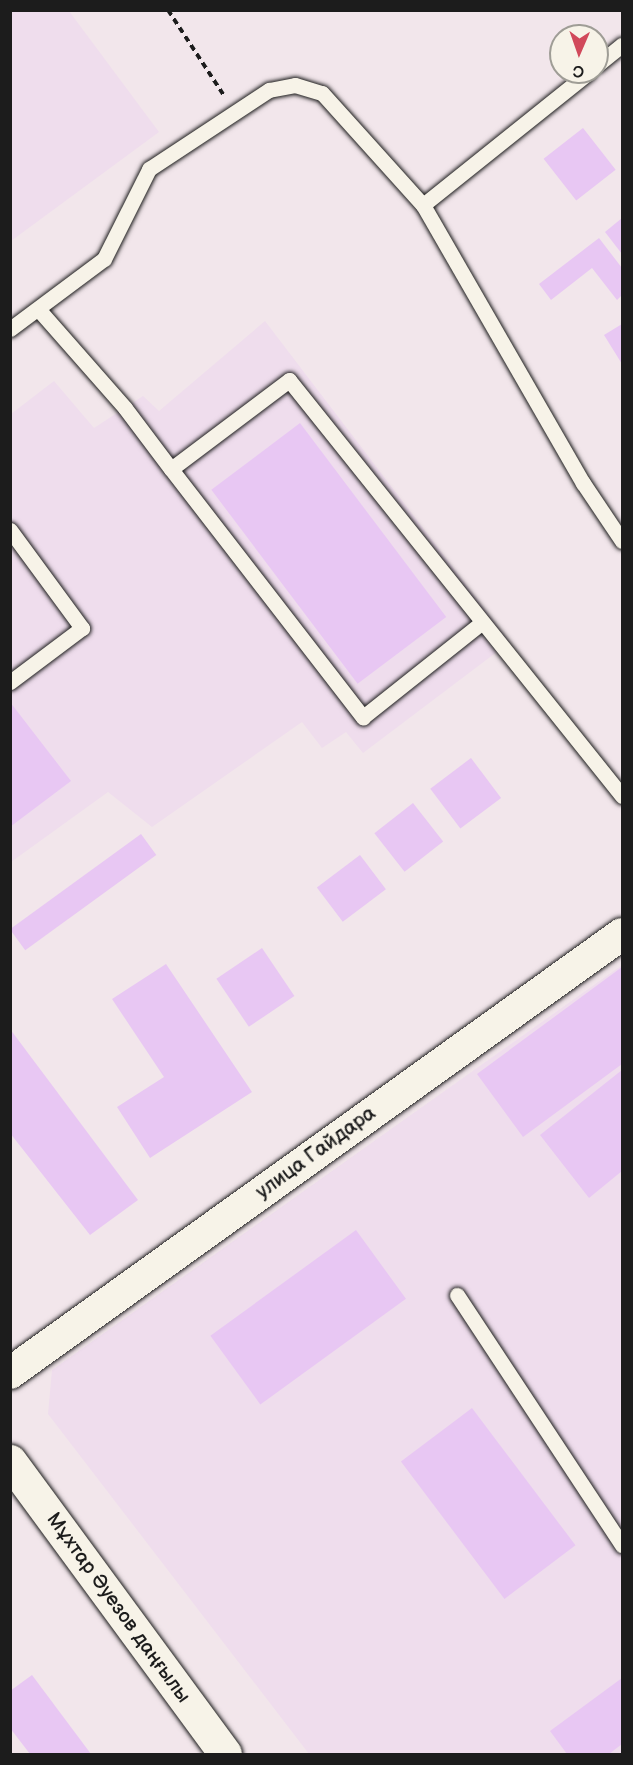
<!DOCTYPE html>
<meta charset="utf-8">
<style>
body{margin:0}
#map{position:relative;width:633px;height:1765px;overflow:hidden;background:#f2e6eb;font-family:"Balsamiq Sans",sans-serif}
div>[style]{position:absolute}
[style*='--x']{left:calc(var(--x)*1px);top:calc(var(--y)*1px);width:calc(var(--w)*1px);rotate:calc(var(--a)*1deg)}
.built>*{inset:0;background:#efdded}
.building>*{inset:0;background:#e8c7f3;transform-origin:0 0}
.path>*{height:4px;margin-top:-2px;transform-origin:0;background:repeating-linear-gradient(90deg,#1c1c1c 0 6px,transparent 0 10.5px)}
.roads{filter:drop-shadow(0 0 2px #1c1c1c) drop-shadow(0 0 2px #1c1c1c)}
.service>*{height:15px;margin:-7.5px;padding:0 7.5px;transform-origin:7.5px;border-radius:7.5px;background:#f7f3e8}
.minor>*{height:32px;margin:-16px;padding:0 16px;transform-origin:16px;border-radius:16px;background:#f7f3e8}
.secondary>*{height:33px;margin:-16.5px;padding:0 16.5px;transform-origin:16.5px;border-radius:16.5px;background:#f7f3e8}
span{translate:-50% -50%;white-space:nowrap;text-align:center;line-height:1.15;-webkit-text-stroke:4.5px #f7f3e8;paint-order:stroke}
.street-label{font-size:20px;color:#1c1c1c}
.frame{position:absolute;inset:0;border:12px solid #1c1c1c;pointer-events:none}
.north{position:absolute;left:549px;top:24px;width:60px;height:60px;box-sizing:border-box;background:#f7f3e8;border:2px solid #9f9d96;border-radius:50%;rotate:182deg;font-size:16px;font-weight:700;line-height:24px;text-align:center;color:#1c1c1c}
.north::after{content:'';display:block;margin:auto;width:21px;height:27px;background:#d1495b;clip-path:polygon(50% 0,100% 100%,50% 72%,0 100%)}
</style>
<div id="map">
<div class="built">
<div style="clip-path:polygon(11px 10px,69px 11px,159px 132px,11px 241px)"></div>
<div style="clip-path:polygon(265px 321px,510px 642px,363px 753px,346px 732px,322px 748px,302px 722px,152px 827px,108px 792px,11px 862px,11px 414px,54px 381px,94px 428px,143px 396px,159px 411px)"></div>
<div style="clip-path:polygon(622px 965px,622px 1754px,309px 1754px,48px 1414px,52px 1370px)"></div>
</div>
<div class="building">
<div style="left:583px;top:128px;width:53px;height:50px;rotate:52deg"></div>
<div style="clip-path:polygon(622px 218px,622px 254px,605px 232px)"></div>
<div style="clip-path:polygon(599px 238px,622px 268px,622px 295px,617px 300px,592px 268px,551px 300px,539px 284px)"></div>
<div style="clip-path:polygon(622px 324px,622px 364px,604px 335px)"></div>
<div style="left:300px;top:423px;width:243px;height:111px;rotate:53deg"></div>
<div style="clip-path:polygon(10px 702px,71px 781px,10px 827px)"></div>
<div style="left:471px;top:758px;width:50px;height:51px;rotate:53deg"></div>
<div style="left:413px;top:803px;width:49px;height:49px;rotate:52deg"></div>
<div style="left:141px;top:834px;width:26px;height:162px;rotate:54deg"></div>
<div style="left:360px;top:855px;width:43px;height:54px;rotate:53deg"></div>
<div style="left:262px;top:948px;width:58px;height:55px;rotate:56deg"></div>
<div style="clip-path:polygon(166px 964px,252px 1092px,150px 1158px,117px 1107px,164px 1077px,112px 999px)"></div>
<div style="clip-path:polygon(622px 967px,622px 1064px,523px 1137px,477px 1074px)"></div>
<div style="clip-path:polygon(10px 1029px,138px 1200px,90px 1235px,10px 1133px)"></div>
<div style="clip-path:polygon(622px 1070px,622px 1171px,589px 1198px,540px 1135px)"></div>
<div style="left:356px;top:1230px;width:85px;height:180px;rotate:54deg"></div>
<div style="left:472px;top:1408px;width:172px;height:89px;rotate:53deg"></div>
<div style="clip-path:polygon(32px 1675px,91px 1754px,30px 1754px,10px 1728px,10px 1691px)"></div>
<div style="clip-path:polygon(622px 1678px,622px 1744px,609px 1754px,567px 1754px,550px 1731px)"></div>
</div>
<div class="path">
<div style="--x:168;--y:10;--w:104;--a:56.8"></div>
</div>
<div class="roads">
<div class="service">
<div style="--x:597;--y:65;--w:32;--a:-39"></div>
<div style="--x:423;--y:205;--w:321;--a:60.1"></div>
<div style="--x:583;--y:483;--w:70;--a:56.1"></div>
<div style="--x:39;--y:310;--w:130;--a:48.7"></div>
<div style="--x:125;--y:408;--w:76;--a:53"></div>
<div style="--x:171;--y:469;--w:148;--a:-37"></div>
<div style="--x:289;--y:380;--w:533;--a:51.32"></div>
<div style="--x:10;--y:329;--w:117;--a:-36.7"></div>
<div style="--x:104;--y:259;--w:101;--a:-63.4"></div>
<div style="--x:149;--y:169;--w:144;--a:-33.4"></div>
<div style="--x:269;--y:90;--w:26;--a:-11"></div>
<div style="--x:295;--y:85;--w:28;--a:17"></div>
<div style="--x:322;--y:93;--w:151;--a:48"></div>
<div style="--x:423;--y:205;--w:213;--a:-38.7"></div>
<div style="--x:171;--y:469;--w:314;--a:52.3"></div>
<div style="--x:363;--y:717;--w:151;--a:-38.5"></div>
<div style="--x:10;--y:530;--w:122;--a:53.7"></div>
<div style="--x:82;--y:628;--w:90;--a:143.1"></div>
<div style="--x:457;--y:1295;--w:300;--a:56.6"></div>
</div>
<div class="minor">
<div style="--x:10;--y:1373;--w:753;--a:-35.65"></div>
</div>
<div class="secondary">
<div style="--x:10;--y:1461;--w:363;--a:53.7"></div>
</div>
</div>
<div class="street-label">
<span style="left:316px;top:1153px;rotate:-36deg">улица Гайдара</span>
<span style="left:118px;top:1608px;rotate:54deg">Мұхтар Әуезов даңғылы</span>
</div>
<div class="frame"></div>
<div class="north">С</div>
</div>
